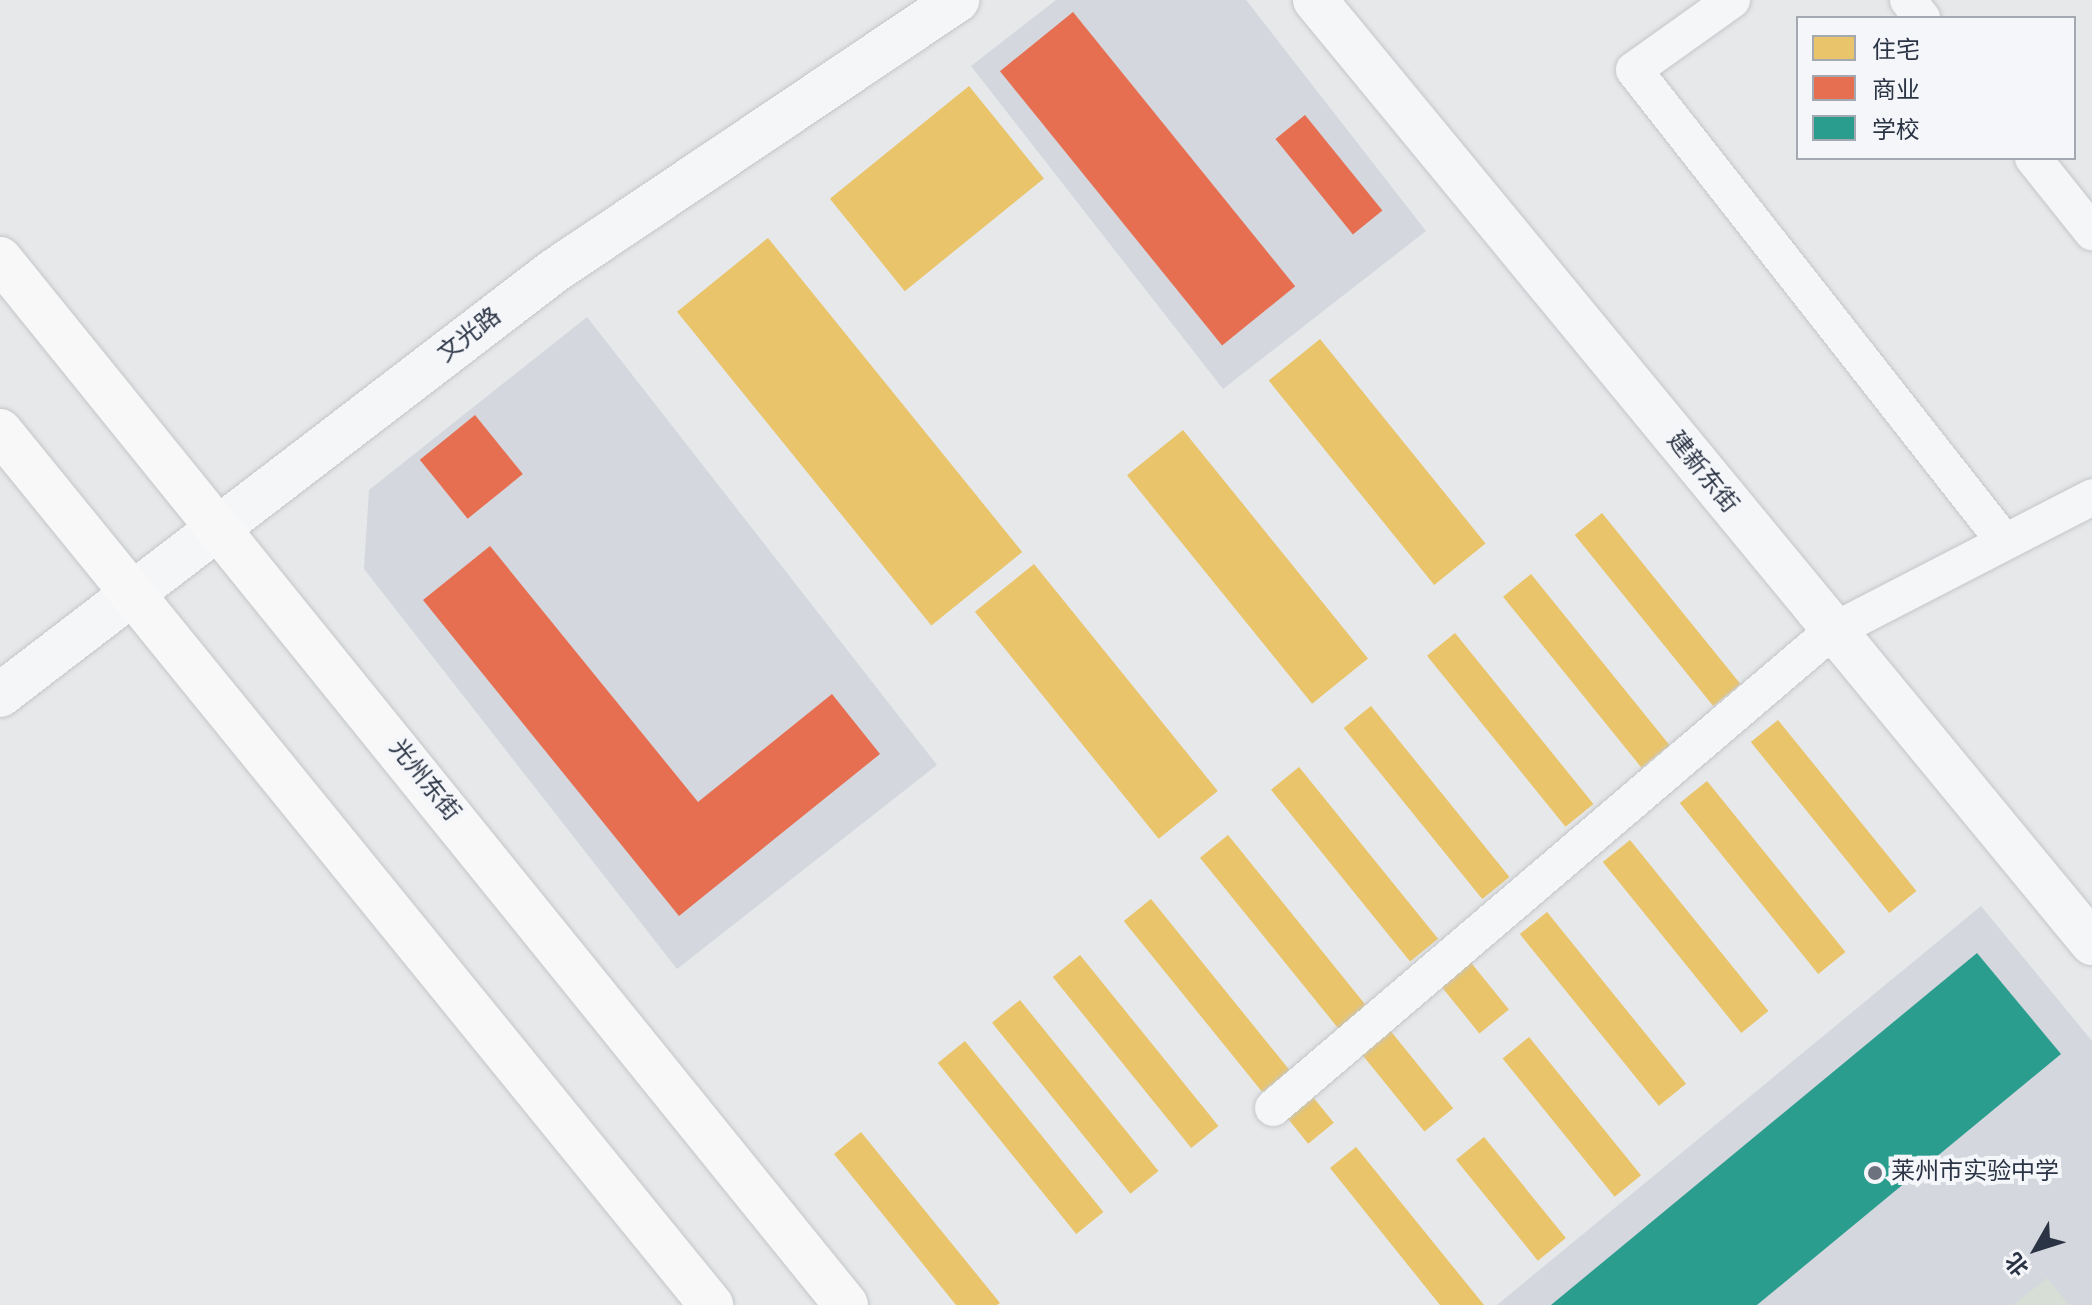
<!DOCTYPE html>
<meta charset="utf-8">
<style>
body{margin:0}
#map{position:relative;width:2092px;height:1305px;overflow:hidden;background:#e6e8ea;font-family:"Alegreya Sans","Noto Sans SC",sans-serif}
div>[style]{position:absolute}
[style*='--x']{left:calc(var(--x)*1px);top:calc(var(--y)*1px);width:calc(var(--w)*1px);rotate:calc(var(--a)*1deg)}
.built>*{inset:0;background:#d4d7dd}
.green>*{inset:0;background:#d6ded6}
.homes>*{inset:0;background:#e9c46a;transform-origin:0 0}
.shops>*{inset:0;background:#e76f51;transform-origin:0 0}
.schools>*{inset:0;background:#2a9d8f}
.roads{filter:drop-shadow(0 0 2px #c4c6c8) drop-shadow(0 0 2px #c4c6c8)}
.minor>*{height:36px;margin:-18px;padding:0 18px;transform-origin:18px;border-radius:18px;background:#f5f6f7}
.tertiary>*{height:44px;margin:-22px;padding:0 22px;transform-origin:22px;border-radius:22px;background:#f5f6f7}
.secondary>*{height:44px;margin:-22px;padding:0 22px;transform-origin:22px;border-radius:22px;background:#f8f8f8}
.dots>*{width:22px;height:22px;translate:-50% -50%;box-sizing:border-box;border:4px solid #f4f6f9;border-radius:50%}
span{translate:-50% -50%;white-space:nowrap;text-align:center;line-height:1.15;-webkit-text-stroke:8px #f4f6f9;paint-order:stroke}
.street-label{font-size:24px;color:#2b3445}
.poi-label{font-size:24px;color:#2b3445}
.left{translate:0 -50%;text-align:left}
.legend{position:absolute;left:1796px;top:16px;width:280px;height:144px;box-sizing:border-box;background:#f4f6f9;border:2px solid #a4a8b1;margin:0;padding:10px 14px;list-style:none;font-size:24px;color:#2b3445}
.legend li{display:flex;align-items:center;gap:16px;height:40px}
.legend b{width:40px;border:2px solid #a4a8b1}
.north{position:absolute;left:1996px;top:1209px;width:80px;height:80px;-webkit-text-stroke:6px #f4f6f9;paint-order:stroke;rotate:231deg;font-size:22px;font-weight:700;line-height:32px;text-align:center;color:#2b3445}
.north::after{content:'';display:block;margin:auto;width:28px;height:36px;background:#2b3445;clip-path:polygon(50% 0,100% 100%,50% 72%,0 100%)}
</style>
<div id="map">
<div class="built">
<div style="clip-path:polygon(1056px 0,1246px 0,1426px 231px,1223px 389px,971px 66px)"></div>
<div style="clip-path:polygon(587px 317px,937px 765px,677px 969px,364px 569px,369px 490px)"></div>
<div style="clip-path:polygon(1981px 906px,2092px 1041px,2092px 1305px,1497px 1305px)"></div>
</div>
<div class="green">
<div style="clip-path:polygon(2047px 1278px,2069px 1305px,2013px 1305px)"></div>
</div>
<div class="homes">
<div style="left:969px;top:86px;width:119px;height:179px;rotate:51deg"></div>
<div style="left:768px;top:238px;width:404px;height:117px;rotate:51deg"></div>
<div style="left:1320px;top:339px;width:263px;height:66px;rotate:51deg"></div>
<div style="left:1183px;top:430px;width:294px;height:72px;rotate:51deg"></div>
<div style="left:1602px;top:513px;width:220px;height:35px;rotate:51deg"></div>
<div style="left:1034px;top:564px;width:292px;height:76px;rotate:51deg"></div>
<div style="left:1531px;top:574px;width:220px;height:36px;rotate:51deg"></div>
<div style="left:1455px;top:633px;width:220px;height:36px;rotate:51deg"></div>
<div style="left:1371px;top:706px;width:220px;height:35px;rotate:51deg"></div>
<div style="left:1778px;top:720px;width:220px;height:35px;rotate:51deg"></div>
<div style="left:1299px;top:767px;width:221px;height:36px;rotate:51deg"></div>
<div style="left:1707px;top:781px;width:220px;height:35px;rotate:51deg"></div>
<div style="left:1228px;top:835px;width:220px;height:36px;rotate:51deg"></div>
<div style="left:1630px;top:840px;width:220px;height:35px;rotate:51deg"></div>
<div style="left:1151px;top:899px;width:220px;height:35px;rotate:51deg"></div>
<div style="left:1547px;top:912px;width:221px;height:35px;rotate:51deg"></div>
<div style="left:1080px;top:955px;width:220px;height:35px;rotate:51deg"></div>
<div style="left:1468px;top:959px;width:65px;height:38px;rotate:51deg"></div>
<div style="left:1020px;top:1000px;width:220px;height:36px;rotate:51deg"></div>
<div style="left:1389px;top:1029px;width:102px;height:37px;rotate:51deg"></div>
<div style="left:1529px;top:1037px;width:178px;height:34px;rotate:51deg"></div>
<div style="left:965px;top:1041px;width:220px;height:35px;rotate:51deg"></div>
<div style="left:1308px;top:1091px;width:41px;height:33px;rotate:51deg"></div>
<div style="clip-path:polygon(861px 1132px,1000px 1303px,997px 1305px,956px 1305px,834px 1154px)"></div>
<div style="left:1484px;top:1137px;width:130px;height:36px;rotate:51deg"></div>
<div style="clip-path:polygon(1356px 1147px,1484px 1305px,1440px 1305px,1330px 1168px)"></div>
</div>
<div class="shops">
<div style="left:1073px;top:12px;width:353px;height:94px;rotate:51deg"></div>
<div style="left:1305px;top:115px;width:123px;height:38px;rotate:51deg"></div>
<div style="left:475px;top:415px;width:76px;height:71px;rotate:51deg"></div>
<div style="clip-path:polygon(490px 546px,698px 802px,832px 694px,880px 754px,679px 916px,423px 600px)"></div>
</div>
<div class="schools">
<div style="clip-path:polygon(1977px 953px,2061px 1054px,1757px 1305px,1551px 1305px)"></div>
</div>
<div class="roads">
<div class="minor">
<div style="--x:1732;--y:0;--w:120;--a:144.5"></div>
<div style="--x:1634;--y:70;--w:599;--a:51.85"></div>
<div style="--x:1908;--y:0;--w:23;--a:52"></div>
<div style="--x:2033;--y:158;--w:95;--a:51.4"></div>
<div style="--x:1273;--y:1108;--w:733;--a:-40.47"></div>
<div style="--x:1831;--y:632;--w:294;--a:-27.3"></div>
</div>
<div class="tertiary">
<div style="--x:1315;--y:0;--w:1222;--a:50.51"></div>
<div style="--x:0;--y:695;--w:698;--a:-37.43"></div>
<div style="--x:554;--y:271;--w:486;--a:-33.9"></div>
</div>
<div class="secondary">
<div style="--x:0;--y:259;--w:1345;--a:51.03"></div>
<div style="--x:0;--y:431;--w:1127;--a:50.87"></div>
</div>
</div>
<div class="dots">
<div style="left:1875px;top:1173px;background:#6c737f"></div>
</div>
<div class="street-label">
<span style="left:470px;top:336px;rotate:-38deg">文光路</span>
<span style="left:1702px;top:473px;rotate:51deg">建新东街</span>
<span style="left:424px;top:781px;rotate:51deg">光州东街</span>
</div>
<div class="poi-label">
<span class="left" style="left:1891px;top:1173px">莱州市实验中学</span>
</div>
<ul class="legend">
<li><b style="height:22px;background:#e9c46a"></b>住宅</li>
<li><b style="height:22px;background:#e76f51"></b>商业</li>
<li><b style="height:22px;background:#2a9d8f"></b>学校</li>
</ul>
<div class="north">北</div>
</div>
